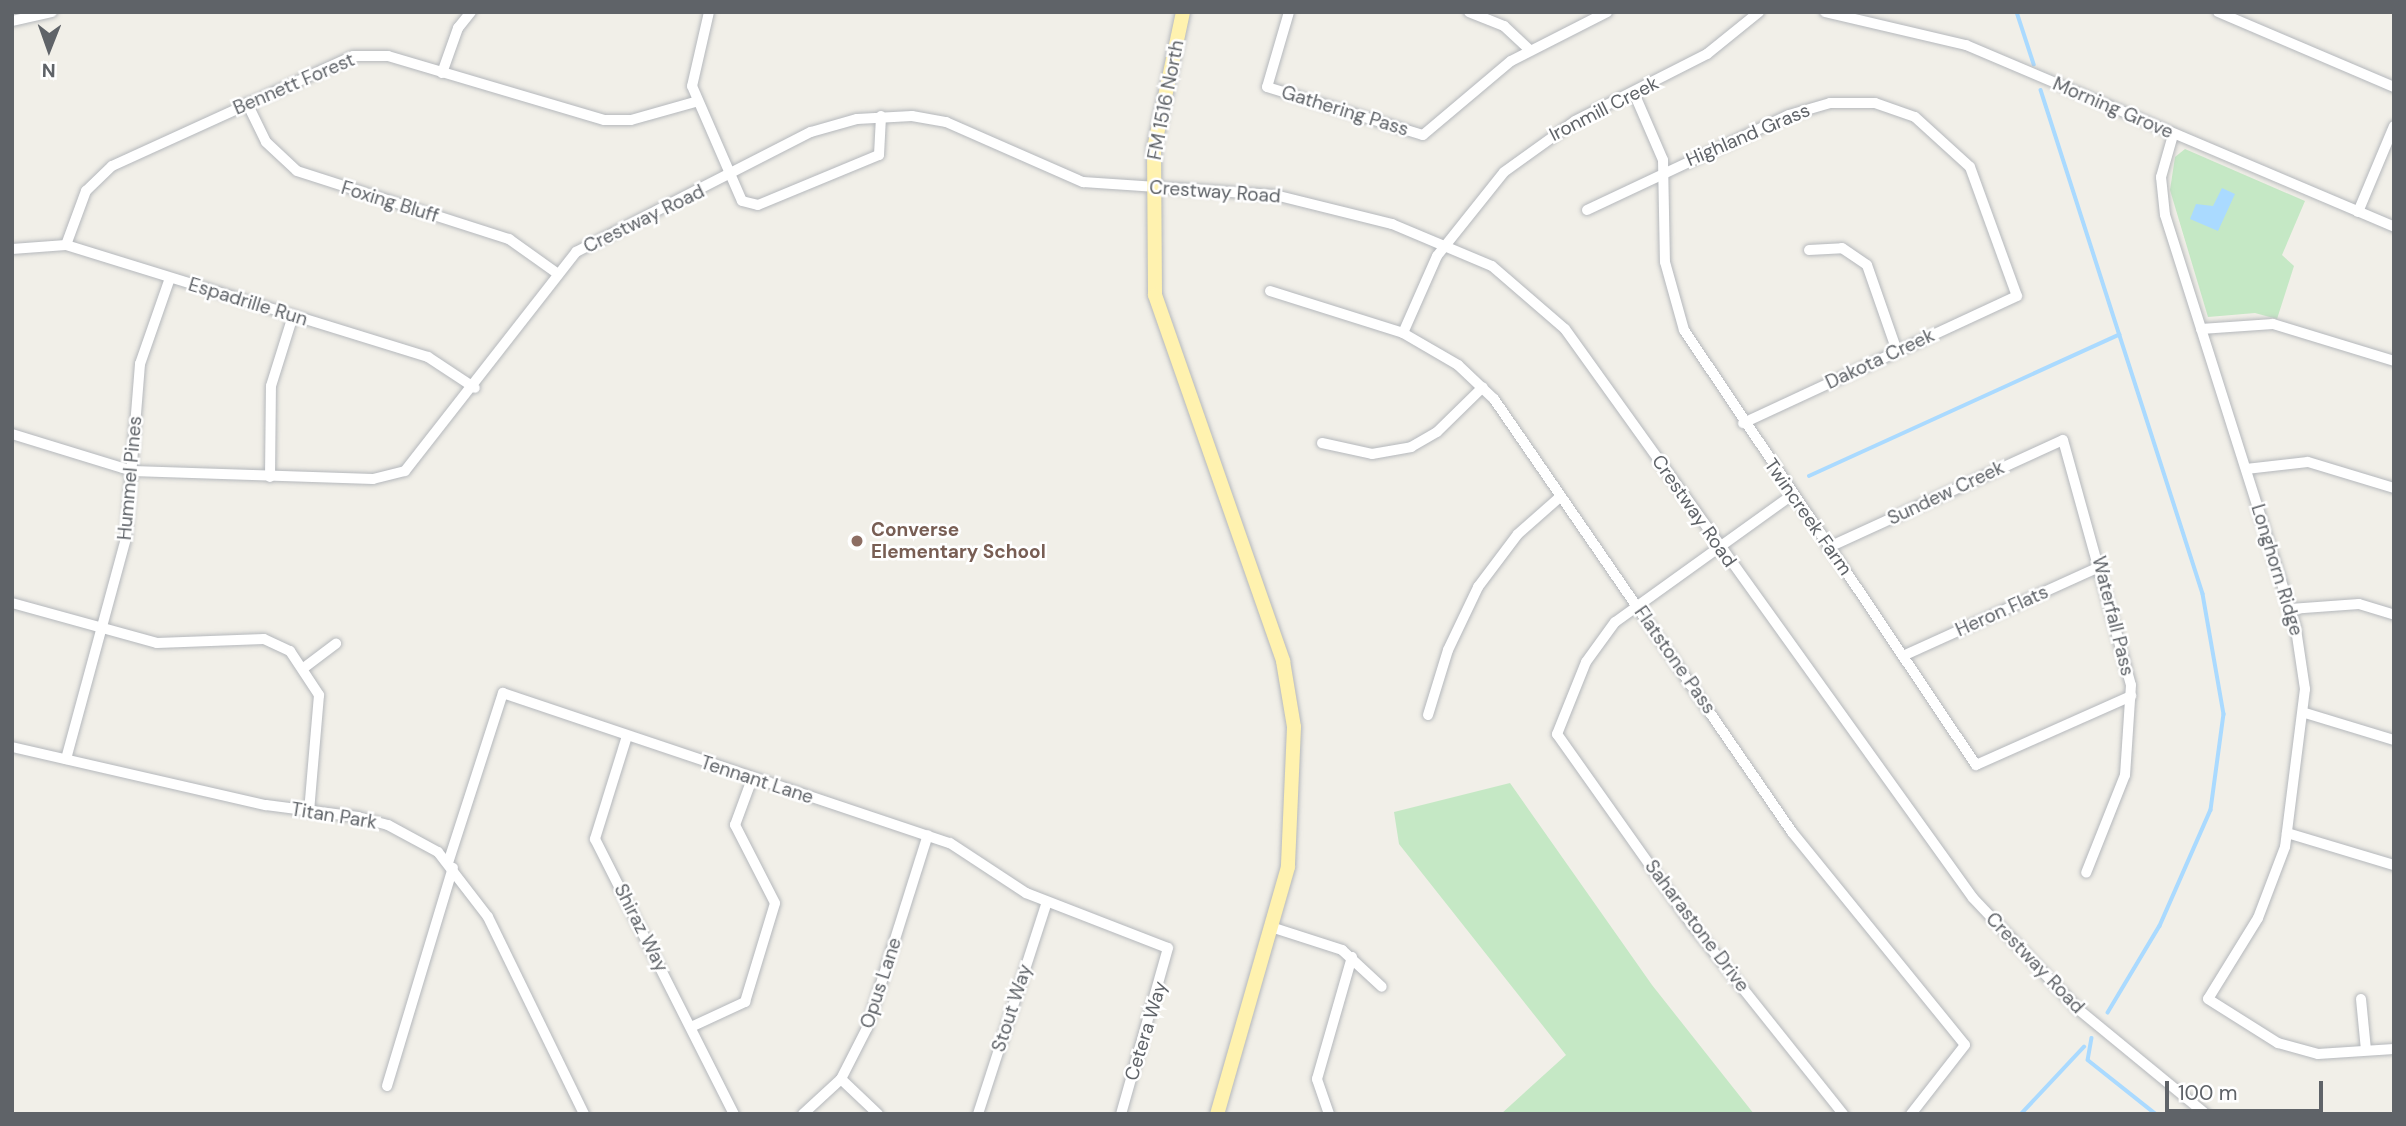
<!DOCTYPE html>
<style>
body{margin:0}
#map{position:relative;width:2406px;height:1126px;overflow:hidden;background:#f1efe8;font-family:"DM Sans",sans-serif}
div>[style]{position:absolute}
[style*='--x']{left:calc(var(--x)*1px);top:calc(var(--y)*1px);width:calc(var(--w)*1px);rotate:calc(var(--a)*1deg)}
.green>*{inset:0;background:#c5e8c5}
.water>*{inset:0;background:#aadaff}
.stream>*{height:3.5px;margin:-1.75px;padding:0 1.75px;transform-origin:1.75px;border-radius:1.75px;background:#aadaff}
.roads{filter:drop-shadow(0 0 2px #b5b8bc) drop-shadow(0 0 2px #b5b8bc)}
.minor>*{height:10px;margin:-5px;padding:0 5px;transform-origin:5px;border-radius:5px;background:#fff}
.major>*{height:14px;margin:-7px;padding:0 7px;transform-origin:7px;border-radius:7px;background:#fff2af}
.dots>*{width:19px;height:19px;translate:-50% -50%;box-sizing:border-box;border:4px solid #fff;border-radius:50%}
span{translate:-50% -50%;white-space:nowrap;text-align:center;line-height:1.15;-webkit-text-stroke:5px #fff;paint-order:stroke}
.street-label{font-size:19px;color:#5f6368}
.education-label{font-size:19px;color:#785e54;font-weight:700}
.left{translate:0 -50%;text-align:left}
.frame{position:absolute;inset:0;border:14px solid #5f6368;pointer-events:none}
.north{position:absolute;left:14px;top:14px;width:70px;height:70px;-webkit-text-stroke:5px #fff;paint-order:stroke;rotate:181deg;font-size:19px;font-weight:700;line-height:28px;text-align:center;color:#5f6368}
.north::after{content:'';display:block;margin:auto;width:24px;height:32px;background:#5f6368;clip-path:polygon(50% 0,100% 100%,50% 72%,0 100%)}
.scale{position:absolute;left:2165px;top:1081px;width:158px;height:32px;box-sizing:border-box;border:4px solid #5f6368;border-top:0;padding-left:9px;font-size:21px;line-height:24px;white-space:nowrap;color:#5f6368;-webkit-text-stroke:5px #fff;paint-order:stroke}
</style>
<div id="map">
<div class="green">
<div style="clip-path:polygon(2185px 149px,2305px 201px,2282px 255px,2294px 266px,2277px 319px,2255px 313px,2208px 317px,2170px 190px,2175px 157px)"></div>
<div style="clip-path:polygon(1510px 783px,1652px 985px,1754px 1114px,1501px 1114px,1566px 1055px,1399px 844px,1394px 812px)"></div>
</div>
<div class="water">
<div style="clip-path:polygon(2222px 188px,2235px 194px,2218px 231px,2190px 219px,2196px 204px,2213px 206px)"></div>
</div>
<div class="stream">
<div style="--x:2017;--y:12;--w:55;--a:71.9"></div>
<div style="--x:2041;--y:90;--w:529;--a:72.18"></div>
<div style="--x:2203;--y:594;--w:122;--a:80.1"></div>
<div style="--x:2224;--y:714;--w:97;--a:97.7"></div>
<div style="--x:2211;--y:810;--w:127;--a:113.7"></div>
<div style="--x:2160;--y:926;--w:101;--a:120.9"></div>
<div style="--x:1809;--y:476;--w:341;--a:-24.5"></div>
<div style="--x:2092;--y:1038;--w:22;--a:100"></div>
<div style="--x:2088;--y:1060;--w:87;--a:38.5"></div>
<div style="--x:2021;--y:1114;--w:92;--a:-46.8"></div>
</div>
<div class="roads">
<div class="minor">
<div style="--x:709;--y:12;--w:76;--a:102.9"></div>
<div style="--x:692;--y:86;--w:125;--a:66.5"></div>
<div style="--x:742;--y:201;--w:16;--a:14"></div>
<div style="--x:758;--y:205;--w:131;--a:-22.5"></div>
<div style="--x:879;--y:155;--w:39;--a:-87"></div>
<div style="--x:1289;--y:12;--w:78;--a:106.3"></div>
<div style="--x:1267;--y:87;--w:163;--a:17.1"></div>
<div style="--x:1423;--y:135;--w:115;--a:-40.1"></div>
<div style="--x:1511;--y:61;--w:108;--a:-27"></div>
<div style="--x:1469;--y:12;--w:38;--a:22"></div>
<div style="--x:1504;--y:26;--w:35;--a:43"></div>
<div style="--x:1825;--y:12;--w:145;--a:13.2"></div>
<div style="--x:1966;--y:45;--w:465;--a:23"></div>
<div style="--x:2218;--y:12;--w:191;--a:23.1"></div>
<div style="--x:12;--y:21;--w:41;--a:-12.7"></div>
<div style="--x:442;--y:73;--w:48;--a:-70.4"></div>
<div style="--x:458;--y:28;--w:21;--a:-51"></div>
<div style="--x:1634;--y:93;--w:73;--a:66.6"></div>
<div style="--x:1663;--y:160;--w:102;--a:88.9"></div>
<div style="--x:1665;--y:262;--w:71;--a:74.4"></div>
<div style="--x:1684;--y:330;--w:524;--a:56.13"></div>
<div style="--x:1976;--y:765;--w:170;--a:-24"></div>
<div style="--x:247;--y:103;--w:43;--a:64"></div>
<div style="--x:266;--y:142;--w:42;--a:43.1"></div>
<div style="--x:297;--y:171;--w:223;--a:17.8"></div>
<div style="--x:509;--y:239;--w:60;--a:35.5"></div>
<div style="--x:2173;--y:135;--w:44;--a:105.9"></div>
<div style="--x:2161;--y:177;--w:38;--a:84"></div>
<div style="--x:2165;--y:215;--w:434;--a:72.4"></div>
<div style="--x:2296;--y:629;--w:61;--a:81.5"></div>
<div style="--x:2305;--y:689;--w:159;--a:97.2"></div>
<div style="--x:2285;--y:847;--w:76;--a:110.8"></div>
<div style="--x:2258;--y:918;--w:95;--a:121.7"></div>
<div style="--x:2208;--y:999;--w:83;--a:32.2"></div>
<div style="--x:2278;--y:1043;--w:41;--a:15.4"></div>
<div style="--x:2318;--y:1054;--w:76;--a:-3.8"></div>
<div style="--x:1587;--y:210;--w:223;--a:-25.2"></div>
<div style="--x:1789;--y:115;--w:43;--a:-16.3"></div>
<div style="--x:1830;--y:103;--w:45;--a:0"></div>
<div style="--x:1875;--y:103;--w:42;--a:19.3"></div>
<div style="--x:1915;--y:117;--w:74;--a:42.3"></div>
<div style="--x:1970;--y:167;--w:137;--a:70"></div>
<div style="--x:2017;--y:296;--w:302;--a:155.1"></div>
<div style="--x:2358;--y:212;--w:93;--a:-67.3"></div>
<div style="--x:66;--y:245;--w:58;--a:-69.7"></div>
<div style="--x:86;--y:191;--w:36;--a:-44"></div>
<div style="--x:112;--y:166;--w:265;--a:-24.5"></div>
<div style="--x:353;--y:56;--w:35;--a:0"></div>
<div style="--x:388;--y:56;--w:225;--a:16.5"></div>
<div style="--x:604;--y:120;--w:27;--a:0"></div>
<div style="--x:631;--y:120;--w:66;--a:-15.7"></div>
<div style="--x:12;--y:249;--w:54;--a:-4.2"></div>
<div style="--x:66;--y:245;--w:379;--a:17.2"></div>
<div style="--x:428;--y:357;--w:56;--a:33.4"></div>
<div style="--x:1809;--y:250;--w:33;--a:-3"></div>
<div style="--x:1842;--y:248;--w:30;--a:34"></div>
<div style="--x:1867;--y:265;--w:91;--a:70.8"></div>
<div style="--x:1270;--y:291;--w:139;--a:17.5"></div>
<div style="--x:1403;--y:333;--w:64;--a:30.2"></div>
<div style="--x:1458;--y:365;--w:50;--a:43.4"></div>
<div style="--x:1494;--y:399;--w:526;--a:55.46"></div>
<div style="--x:1792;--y:832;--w:274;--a:50.9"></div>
<div style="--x:1965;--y:1045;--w:88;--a:128"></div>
<div style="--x:2201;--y:329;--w:72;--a:-4"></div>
<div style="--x:2273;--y:324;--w:127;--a:17"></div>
<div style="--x:1403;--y:333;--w:84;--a:-66.2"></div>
<div style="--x:1437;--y:256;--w:107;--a:-51.4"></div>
<div style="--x:1504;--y:172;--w:87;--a:-35.7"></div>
<div style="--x:1575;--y:121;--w:148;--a:-26.9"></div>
<div style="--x:1707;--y:54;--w:67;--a:-38.9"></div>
<div style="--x:12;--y:434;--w:126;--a:17.1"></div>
<div style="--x:132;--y:471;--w:241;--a:1.9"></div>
<div style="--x:373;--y:479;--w:33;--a:-14"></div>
<div style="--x:405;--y:471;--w:278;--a:-52"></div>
<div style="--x:576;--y:252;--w:264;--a:-27.1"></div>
<div style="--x:811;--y:132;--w:48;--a:-15.8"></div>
<div style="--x:857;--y:119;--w:55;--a:-3.1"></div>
<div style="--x:912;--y:116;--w:35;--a:10"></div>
<div style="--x:946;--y:122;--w:150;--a:23.7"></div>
<div style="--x:1083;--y:182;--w:192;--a:3.9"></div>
<div style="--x:1275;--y:195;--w:121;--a:13.9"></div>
<div style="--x:1392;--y:224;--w:108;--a:22.8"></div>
<div style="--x:1492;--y:266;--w:96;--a:40.8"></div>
<div style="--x:1565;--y:329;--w:700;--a:54.36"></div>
<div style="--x:1973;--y:898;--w:153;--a:46.6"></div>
<div style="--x:2078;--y:1009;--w:166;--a:39.4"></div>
<div style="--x:1322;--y:443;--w:51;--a:12.4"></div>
<div style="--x:1372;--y:454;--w:40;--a:-10"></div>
<div style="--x:1411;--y:447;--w:30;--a:-30"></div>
<div style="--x:1437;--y:432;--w:64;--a:-44.4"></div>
<div style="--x:2246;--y:469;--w:62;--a:-6.4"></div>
<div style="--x:2308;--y:462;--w:90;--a:16.8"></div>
<div style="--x:270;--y:477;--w:91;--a:-89.4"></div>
<div style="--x:271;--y:386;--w:73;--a:-72.6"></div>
<div style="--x:1792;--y:495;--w:218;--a:144.3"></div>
<div style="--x:1615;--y:622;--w:49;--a:125.9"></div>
<div style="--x:1586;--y:662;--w:78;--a:111.9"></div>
<div style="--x:1557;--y:734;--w:235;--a:54.7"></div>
<div style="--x:1693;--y:926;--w:241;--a:51.4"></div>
<div style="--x:1829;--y:547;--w:257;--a:-24.6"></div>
<div style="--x:2063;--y:440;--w:254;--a:74.5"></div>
<div style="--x:2131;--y:685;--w:90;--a:93.8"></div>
<div style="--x:2125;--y:775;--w:105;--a:111.7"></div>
<div style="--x:12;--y:603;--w:150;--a:15.4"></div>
<div style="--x:157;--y:643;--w:107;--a:-2.1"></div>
<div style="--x:264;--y:639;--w:29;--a:25"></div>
<div style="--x:290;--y:651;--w:53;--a:56.6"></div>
<div style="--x:319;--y:695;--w:116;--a:94.9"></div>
<div style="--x:2290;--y:609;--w:69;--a:-4.1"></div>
<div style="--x:2359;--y:604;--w:37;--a:17"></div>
<div style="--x:1903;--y:656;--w:217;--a:-24.4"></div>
<div style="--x:305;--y:667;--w:39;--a:-37"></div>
<div style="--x:2305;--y:713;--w:93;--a:16.9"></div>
<div style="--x:1428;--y:715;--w:68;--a:-72.9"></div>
<div style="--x:1448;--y:650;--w:70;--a:-64.5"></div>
<div style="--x:1478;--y:587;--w:66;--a:-53"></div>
<div style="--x:1518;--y:534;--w:57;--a:-41.5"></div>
<div style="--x:627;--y:736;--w:108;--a:107.3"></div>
<div style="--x:595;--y:839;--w:308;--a:63.2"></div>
<div style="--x:12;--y:747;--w:261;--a:12.9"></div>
<div style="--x:266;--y:805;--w:93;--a:7.4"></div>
<div style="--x:358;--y:817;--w:31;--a:15"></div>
<div style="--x:388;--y:825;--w:57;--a:28.4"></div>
<div style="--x:438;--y:852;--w:82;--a:52.4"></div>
<div style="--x:488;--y:917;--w:219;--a:64"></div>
<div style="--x:66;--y:759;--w:229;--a:-74.8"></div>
<div style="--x:126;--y:538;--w:175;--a:-85.4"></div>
<div style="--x:140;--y:364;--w:91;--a:-70.8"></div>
<div style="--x:2287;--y:833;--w:112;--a:16.7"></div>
<div style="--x:448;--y:863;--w:179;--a:-72.1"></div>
<div style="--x:503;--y:693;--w:471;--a:18.6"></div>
<div style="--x:950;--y:843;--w:91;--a:33.3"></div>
<div style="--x:1026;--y:893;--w:152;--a:21.2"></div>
<div style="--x:1168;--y:948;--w:173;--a:105.8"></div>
<div style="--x:1271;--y:927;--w:75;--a:17.9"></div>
<div style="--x:1342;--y:950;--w:54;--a:42.8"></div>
<div style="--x:2361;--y:999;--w:51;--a:84.4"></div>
<div style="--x:691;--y:1027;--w:60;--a:-24.8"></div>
<div style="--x:745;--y:1002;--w:103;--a:-73.1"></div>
<div style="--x:775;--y:903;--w:88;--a:-117.1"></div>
<div style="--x:735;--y:825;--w:49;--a:-69.7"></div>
<div style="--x:841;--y:1079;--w:51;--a:43.4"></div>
<div style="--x:387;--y:1086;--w:228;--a:-73.2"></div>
<div style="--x:803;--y:1114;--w:52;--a:-42.6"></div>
<div style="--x:841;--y:1079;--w:57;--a:-63"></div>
<div style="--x:867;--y:1028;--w:202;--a:-72.5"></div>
<div style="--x:978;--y:1114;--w:223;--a:-72"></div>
<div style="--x:1329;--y:1114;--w:37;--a:-109"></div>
<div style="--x:1317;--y:1079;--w:127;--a:-74"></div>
</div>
<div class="major">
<div style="--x:1183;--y:12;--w:139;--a:102"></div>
<div style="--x:1154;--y:148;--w:147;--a:89.6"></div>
<div style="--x:1155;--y:295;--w:388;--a:70.7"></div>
<div style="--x:1283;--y:661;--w:67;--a:80.5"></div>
<div style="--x:1294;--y:727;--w:140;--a:92.5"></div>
<div style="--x:1288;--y:867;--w:257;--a:106"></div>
</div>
</div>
<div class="dots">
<div style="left:857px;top:541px;background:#8d6e63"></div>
</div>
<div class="street-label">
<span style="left:294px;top:84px;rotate:-23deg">Bennett Forest</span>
<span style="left:1166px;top:100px;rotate:-79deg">FM 1516 North</span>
<span style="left:2113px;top:108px;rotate:23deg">Morning Grove</span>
<span style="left:1604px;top:109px;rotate:-27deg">Ironmill Creek</span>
<span style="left:1345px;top:111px;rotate:17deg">Gathering Pass</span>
<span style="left:1748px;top:135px;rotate:-23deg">Highland Grass</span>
<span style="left:1215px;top:192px;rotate:4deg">Crestway Road</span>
<span style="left:390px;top:202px;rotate:17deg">Foxing Bluff</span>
<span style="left:644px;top:219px;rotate:-26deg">Crestway Road</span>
<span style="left:248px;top:302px;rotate:17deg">Espadrille Run</span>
<span style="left:1880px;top:359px;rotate:-25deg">Dakota Creek</span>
<span style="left:130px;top:478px;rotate:-85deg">Hummel Pines</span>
<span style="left:1946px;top:493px;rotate:-25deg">Sundew Creek</span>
<span style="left:1694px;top:511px;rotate:55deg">Crestway Road</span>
<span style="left:1808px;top:517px;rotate:55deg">Twincreek Farm</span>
<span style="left:2277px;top:570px;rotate:73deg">Longhorn Ridge</span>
<span style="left:2002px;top:611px;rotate:-24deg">Heron Flats</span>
<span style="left:2113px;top:616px;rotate:76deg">Waterfall Pass</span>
<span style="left:1675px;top:660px;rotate:55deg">Flatstone Pass</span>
<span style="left:757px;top:780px;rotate:18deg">Tennant Lane</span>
<span style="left:334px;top:816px;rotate:9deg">Titan Park</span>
<span style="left:1697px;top:926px;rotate:53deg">Saharastone Drive</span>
<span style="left:641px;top:928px;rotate:63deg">Shiraz Way</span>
<span style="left:2035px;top:963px;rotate:46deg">Crestway Road</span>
<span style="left:881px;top:983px;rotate:-72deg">Opus Lane</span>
<span style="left:1012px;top:1008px;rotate:-72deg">Stout Way</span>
<span style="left:1146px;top:1031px;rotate:-73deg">Cetera Way</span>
</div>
<div class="education-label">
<span class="left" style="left:871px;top:541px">Converse<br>Elementary School</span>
</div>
<div class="frame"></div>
<div class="north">N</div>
<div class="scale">100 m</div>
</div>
